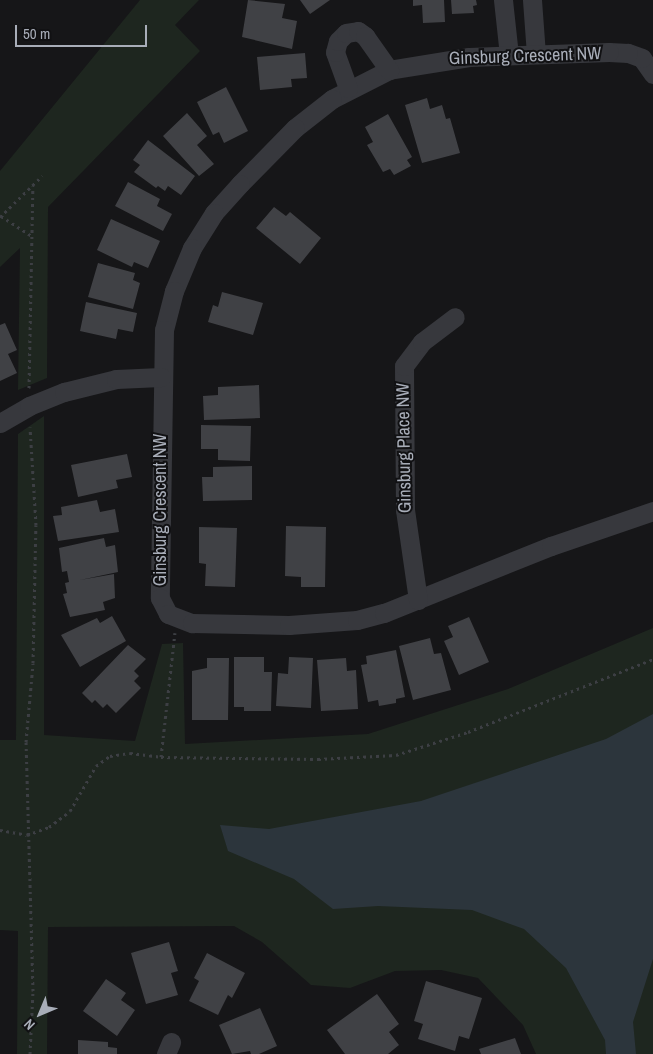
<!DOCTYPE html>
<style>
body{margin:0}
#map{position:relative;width:653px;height:1054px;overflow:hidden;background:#161618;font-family:"Archivo Narrow",sans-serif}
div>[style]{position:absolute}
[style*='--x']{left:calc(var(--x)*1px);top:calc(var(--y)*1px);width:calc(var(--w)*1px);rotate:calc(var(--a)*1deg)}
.green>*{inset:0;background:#1e261f}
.water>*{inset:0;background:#2c353c}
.building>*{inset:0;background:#404145}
.path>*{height:3px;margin-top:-1.5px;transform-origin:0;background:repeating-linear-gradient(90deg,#3d3f44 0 2.5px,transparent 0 6.5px)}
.street>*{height:19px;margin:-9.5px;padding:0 9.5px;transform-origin:9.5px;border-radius:9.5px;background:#37383d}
span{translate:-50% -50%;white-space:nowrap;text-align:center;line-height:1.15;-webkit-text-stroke:4px #111113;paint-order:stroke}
.street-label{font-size:18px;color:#a8adb8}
.north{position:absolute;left:15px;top:989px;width:50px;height:50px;-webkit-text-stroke:4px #111113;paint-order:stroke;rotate:225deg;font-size:14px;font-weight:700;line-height:20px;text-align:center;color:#a8adb8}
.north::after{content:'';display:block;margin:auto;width:18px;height:22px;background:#a8adb8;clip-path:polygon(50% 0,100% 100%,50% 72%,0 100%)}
.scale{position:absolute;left:15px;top:25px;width:132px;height:22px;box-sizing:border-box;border:2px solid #a8adb8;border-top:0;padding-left:6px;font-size:15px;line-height:18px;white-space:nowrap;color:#a8adb8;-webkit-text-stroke:4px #111113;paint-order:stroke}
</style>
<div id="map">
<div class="green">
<div style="clip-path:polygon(140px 0,199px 0,175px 25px,200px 51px,48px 207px,47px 378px,18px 390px,20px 248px,0 267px,0 171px)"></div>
<div style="clip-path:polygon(44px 416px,44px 735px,135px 741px,162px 644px,183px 643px,185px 744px,368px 734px,508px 689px,653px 628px,653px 1054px,536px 1054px,523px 1025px,478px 978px,441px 970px,395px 971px,350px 988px,311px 985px,262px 942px,234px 926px,48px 927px,47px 1054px,17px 1054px,18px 931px,0 930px,0 740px,16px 740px,18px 434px)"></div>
</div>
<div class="water">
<div style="clip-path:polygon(653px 714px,653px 959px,633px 1022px,636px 1054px,606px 1054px,605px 1040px,566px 968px,524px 929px,472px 910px,378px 906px,333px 909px,294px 879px,228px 851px,220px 825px,269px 829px,421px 801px,606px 739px)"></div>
</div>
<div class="building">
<div style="clip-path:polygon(248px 0,285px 4px,282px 18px,297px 21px,292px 49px,242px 37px)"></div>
<div style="clip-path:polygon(300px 0,330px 0,310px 14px)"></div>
<div style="clip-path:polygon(413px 0,444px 0,445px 22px,423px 23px,422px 5px,413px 6px)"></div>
<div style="clip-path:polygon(451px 0,476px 0,477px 5px,473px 6px,474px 13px,452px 14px)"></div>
<div style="clip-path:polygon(305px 53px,307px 78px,291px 79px,292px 87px,260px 90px,257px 57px)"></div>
<div style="clip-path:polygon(226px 87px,248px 131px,224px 143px,219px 132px,213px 135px,197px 102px)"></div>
<div style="clip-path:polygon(427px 98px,430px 109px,442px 105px,446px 119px,450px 118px,460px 153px,422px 163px,405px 105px)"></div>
<div style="clip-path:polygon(187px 113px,207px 136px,197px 145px,214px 164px,199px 176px,163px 136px)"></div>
<div style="clip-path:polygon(388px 114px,412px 157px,407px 160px,411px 166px,394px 175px,390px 169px,383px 172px,367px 145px,373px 142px,365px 127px)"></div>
<div style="clip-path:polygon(148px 140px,195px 176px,181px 195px,168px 186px,165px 191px,158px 186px,156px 188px,134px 172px,140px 165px,133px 160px)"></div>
<div style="clip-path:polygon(128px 182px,160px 199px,157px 206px,172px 214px,163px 231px,115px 206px)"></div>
<div style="clip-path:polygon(274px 207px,286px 216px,290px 212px,321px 238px,300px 264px,256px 228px)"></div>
<div style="clip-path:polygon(111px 219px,160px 241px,148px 268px,134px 262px,132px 267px,97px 250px)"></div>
<div style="clip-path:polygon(98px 263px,135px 273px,133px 280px,140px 283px,133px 309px,88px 297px)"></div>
<div style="clip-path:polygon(222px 292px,263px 303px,253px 335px,208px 322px,213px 305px,218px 307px)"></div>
<div style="clip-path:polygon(86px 302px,137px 313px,133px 332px,118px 329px,116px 339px,80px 331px)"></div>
<div style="clip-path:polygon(5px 323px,17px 350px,8px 354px,17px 373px,0 381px,0 325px)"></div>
<div style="clip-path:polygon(259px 385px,260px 418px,204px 420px,203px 396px,218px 395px,218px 387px)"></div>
<div style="clip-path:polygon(201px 425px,251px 426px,250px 461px,218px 460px,218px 449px,201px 449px)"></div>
<div style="clip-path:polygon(127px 454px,132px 477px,116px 480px,118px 488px,78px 497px,71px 465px)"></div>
<div style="clip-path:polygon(252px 466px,252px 500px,203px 501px,202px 477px,213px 477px,213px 467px)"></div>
<div style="clip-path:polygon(97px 500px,100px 512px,115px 509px,119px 532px,58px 541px,53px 516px,62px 515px,61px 507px)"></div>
<div style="clip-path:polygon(286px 526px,326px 527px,325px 587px,301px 587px,301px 577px,285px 576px)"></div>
<div style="clip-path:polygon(199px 527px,237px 528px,235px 587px,205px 586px,206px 564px,199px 563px)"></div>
<div style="clip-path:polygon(104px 538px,106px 547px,115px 545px,118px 572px,80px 580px,114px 574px,115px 598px,103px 602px,105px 610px,70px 617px,63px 594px,67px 593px,65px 583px,69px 582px,67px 571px,62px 572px,59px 548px)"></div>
<div style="clip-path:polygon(112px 616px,126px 641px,80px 667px,61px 635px,97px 618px,100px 623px)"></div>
<div style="clip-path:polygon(469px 617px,489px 662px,459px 675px,444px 641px,453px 637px,448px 626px)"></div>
<div style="clip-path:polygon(430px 638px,434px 654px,441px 653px,451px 690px,413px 700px,399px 646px)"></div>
<div style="clip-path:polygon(128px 645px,146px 659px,134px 671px,139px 676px,134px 681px,141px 688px,116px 713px,107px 704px,103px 708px,95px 700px,92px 703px,82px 693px)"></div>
<div style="clip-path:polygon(396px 650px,405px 697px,396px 699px,396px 703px,379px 706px,378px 700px,368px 702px,361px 665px,367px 664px,366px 656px)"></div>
<div style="clip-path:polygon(234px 657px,264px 657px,264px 672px,272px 672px,271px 711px,244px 711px,244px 707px,234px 707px)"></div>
<div style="clip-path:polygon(289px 657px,313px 658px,311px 708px,276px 706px,278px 673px,288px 674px)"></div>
<div style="clip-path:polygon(207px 658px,229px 658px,228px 720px,192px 720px,192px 671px,207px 668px)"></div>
<div style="clip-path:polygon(346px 658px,347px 671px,356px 670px,358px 709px,321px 711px,317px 660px)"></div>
<div style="clip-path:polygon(169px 942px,178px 971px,171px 973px,178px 995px,146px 1004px,131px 953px)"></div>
<div style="clip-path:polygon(207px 953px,245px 973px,232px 998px,228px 995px,218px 1015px,189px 1001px,199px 981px,194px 978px)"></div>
<div style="clip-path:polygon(106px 979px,126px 993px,121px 1000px,135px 1010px,117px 1036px,83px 1011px)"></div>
<div style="clip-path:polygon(426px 981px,482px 998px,469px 1039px,459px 1036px,455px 1051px,418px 1039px,423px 1024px,414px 1021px)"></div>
<div style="clip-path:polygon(377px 994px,399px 1024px,389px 1032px,399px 1045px,388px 1054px,345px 1054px,327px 1030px)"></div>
<div style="clip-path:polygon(260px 1008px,277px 1046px,259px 1054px,251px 1054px,250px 1051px,232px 1054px,219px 1025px)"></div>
<div style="clip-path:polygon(515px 1038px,521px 1054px,481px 1054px,479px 1049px)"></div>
<div style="clip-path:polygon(78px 1040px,108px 1042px,108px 1047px,117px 1048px,117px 1054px,78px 1054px)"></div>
</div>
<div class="path">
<div style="--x:1;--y:216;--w:38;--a:33"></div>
<div style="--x:0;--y:217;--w:59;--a:-44.3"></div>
<div style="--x:29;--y:388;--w:202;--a:-88.9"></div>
<div style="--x:161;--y:757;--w:125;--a:-83.6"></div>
<div style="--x:0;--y:830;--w:27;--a:10"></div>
<div style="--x:27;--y:835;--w:23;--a:-20"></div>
<div style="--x:49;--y:827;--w:26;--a:-37"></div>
<div style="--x:70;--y:811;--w:52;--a:-60"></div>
<div style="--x:96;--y:766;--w:17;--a:-36"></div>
<div style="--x:110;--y:756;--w:20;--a:-9"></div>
<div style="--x:130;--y:753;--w:31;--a:7"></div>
<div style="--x:161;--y:757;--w:157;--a:0.7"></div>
<div style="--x:318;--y:759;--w:78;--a:-2.9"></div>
<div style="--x:396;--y:755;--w:76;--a:-17.7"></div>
<div style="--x:468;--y:732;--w:199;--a:-21.5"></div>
<div style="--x:30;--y:1054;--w:63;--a:-87.3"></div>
<div style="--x:33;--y:991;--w:249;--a:-91.6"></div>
<div style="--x:26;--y:742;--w:79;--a:-84.9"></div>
<div style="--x:33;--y:663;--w:138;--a:-88.8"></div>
<div style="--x:36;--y:525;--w:98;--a:-93.5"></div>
</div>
<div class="street">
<div style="--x:503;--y:0;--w:55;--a:83.8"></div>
<div style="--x:532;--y:0;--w:54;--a:85.8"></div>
<div style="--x:653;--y:74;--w:19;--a:-125"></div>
<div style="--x:642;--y:58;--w:15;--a:-160"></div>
<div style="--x:628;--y:53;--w:19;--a:-177"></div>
<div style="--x:609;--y:52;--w:140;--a:178"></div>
<div style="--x:469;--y:57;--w:81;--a:170.8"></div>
<div style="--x:389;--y:70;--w:64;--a:153"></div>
<div style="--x:332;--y:99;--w:47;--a:141.9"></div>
<div style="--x:295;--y:128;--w:78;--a:134.5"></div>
<div style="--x:240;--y:184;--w:39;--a:132"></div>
<div style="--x:214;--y:213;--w:41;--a:122.2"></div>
<div style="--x:192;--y:248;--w:47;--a:112.7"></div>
<div style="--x:174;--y:291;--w:40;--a:104.4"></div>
<div style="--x:164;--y:330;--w:268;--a:90.9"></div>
<div style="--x:160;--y:598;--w:18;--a:63"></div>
<div style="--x:168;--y:614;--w:26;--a:21"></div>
<div style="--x:192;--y:623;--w:97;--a:1.2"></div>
<div style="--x:289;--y:625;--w:68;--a:-4.2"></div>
<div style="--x:357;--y:620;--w:28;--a:-15"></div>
<div style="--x:384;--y:613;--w:180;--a:-21.9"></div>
<div style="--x:551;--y:546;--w:108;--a:-18.9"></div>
<div style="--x:348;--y:88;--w:38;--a:-110"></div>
<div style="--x:335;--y:52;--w:11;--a:-75"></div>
<div style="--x:338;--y:41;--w:11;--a:-45"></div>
<div style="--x:346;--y:33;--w:12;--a:-9"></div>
<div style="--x:358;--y:31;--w:9;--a:36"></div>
<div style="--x:365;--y:36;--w:42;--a:54.8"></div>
<div style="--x:0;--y:423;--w:34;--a:-30"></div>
<div style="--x:29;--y:406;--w:38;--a:-22"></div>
<div style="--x:64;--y:392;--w:54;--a:-14"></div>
<div style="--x:116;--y:379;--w:45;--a:-2.5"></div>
<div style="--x:418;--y:600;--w:91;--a:-98.2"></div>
<div style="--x:405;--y:510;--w:144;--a:-90.4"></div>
<div style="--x:404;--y:366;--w:30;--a:-53"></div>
<div style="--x:422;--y:342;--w:41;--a:-37.1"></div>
<div style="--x:166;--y:1054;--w:13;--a:-67"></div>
</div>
<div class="street-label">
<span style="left:525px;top:56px;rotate:-2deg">Ginsburg Crescent NW</span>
<span style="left:404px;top:448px;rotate:-91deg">Ginsburg Place NW</span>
<span style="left:160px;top:510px;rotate:-90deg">Ginsburg Crescent NW</span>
</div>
<div class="north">N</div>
<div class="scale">50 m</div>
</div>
